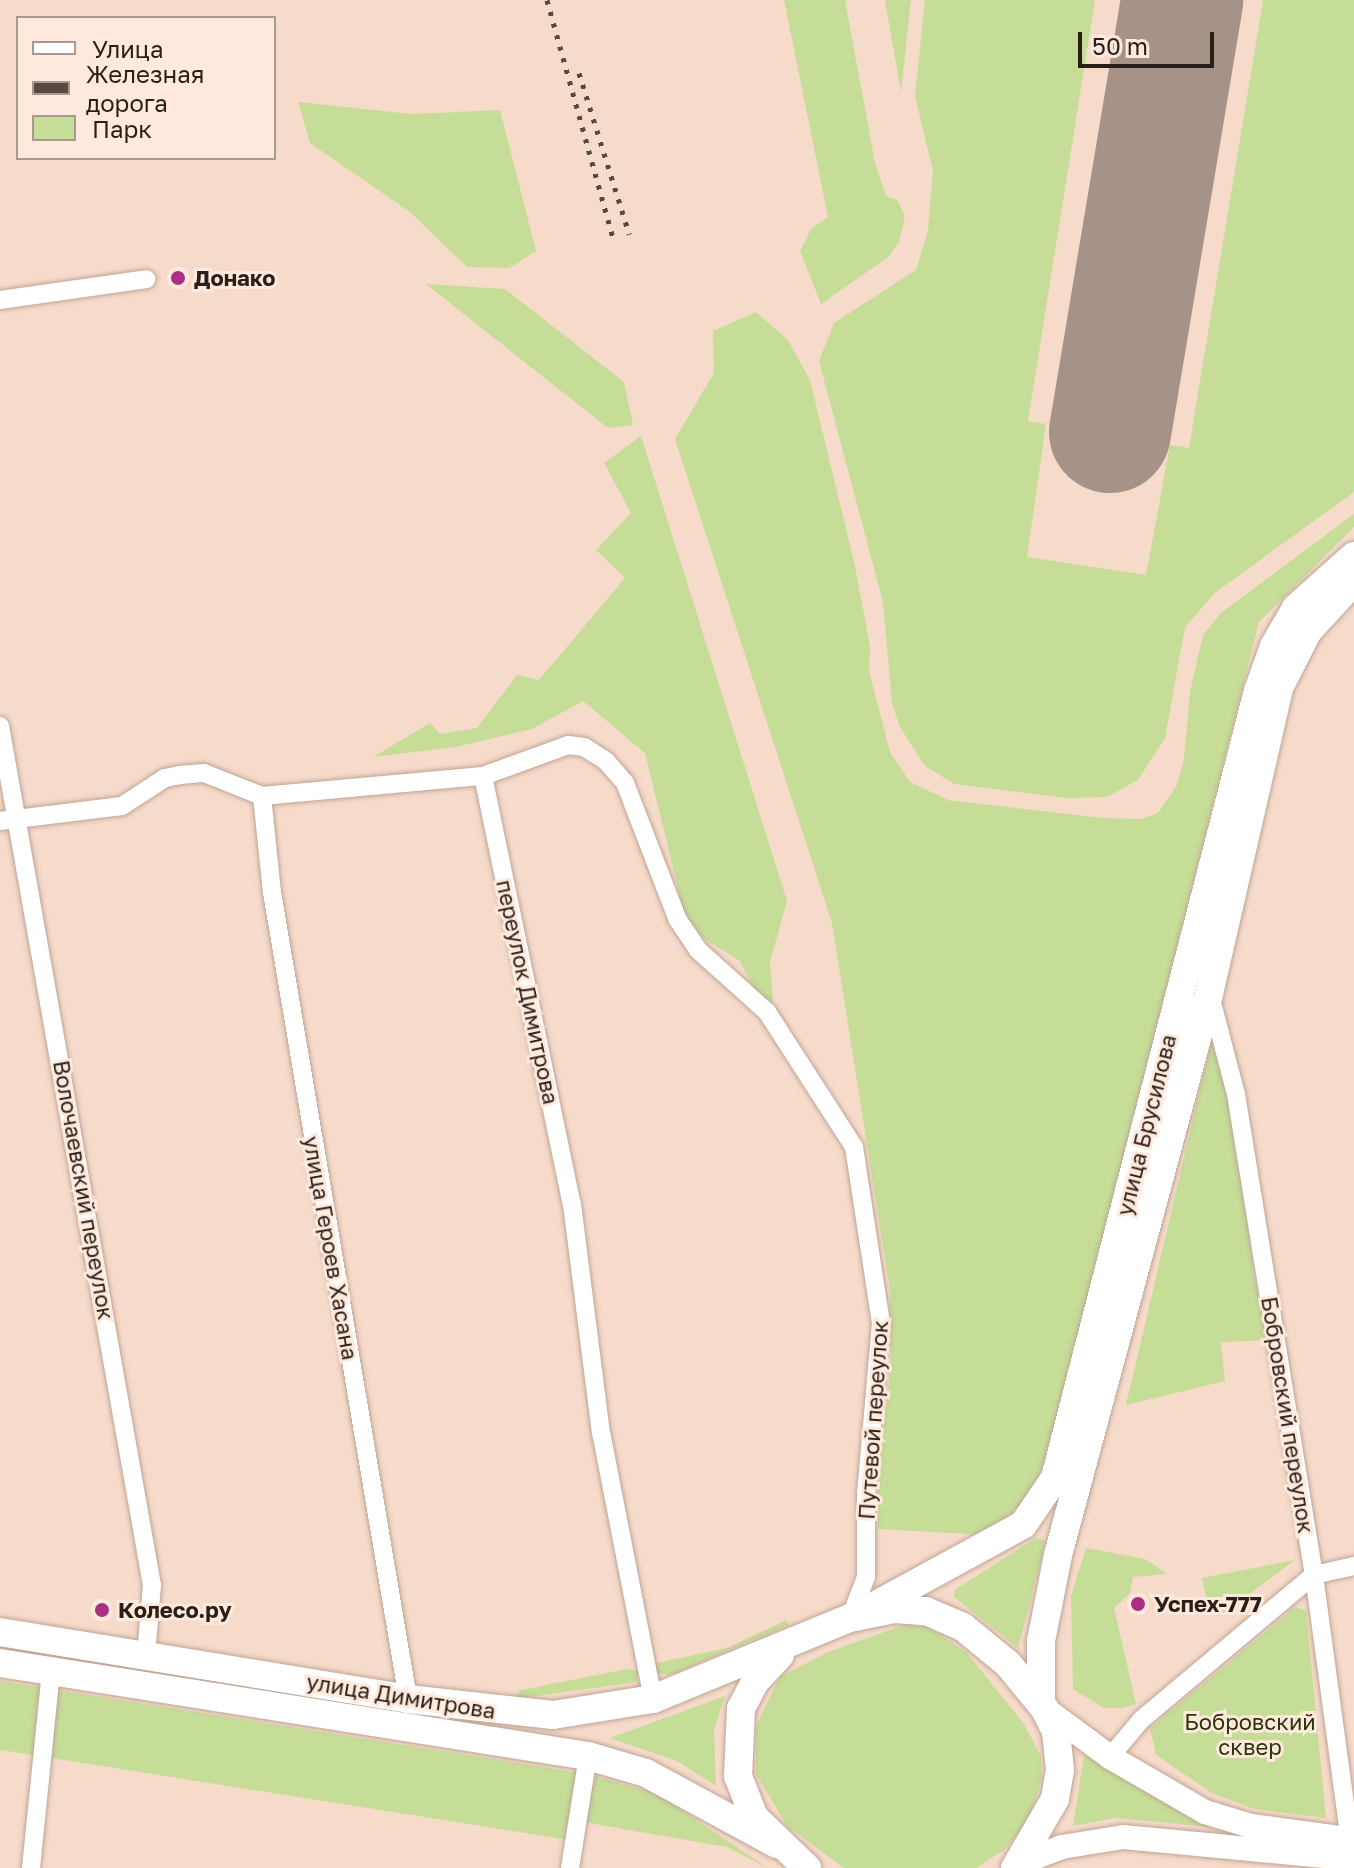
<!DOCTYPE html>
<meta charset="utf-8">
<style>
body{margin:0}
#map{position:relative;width:1354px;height:1868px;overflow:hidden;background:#f6daca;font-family:"Golos Text",sans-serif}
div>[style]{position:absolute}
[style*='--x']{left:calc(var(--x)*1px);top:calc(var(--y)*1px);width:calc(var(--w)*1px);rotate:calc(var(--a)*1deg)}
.green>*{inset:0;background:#c6dd97;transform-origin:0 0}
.runway>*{height:122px;margin:-61px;padding:0 61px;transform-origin:61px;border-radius:61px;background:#a69286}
.roads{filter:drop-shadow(0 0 2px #bfa596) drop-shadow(0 0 2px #bfa596)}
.minor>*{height:18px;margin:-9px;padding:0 9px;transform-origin:9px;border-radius:9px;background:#fff}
.secondary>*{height:24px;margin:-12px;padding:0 12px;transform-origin:12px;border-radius:12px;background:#fff}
.primary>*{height:28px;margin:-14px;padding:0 14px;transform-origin:14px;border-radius:14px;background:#fff}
.rail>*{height:5px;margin-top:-2.5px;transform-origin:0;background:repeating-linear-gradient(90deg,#574941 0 4px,transparent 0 12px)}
.dots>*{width:22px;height:22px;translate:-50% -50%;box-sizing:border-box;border:4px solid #ffe9dc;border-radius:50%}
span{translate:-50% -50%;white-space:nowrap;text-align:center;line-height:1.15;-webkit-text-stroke:6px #ffe9dc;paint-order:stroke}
.poi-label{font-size:22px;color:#291f19;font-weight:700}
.left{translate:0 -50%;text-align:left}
.street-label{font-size:22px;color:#291f19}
.park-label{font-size:22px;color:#29350b}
.legend{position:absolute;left:16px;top:16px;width:260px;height:144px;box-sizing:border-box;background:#ffe9dc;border:2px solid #a9988e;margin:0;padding:10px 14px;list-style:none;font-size:24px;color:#291f19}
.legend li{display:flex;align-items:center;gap:16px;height:40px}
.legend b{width:40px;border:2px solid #a9988e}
.scale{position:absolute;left:1078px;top:32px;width:136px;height:36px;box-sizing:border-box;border:4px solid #291f19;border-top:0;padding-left:10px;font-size:24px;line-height:28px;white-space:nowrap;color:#291f19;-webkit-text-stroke:6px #ffe9dc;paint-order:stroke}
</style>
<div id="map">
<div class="green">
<div style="clip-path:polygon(784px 0,845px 0,875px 163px,886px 196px,897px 200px,905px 216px,899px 242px,887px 258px,821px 304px,800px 251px,811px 229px,828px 217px)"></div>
<div style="clip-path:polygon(885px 0,911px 0,901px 92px)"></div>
<div style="clip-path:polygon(925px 0,1095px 0,1028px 421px,1046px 424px,1027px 557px,1146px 575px,1170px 445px,1189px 448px,1263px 0,1354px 0,1354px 492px,1216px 592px,1185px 627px,1165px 738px,1138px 780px,1107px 797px,1066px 798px,954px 784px,925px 766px,900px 727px,892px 703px,883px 602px,819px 361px,834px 323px,916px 270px,928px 230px,933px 171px,915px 96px)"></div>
<div style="clip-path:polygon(298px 102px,411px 114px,500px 110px,536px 251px,509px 268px,467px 267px,410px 212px,310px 143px)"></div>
<div style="clip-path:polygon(426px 284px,505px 289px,624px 382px,633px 425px,608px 428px)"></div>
<div style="clip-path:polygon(756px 312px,788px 340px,810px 380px,855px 566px,870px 646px,869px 671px,890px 752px,910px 782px,948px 800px,1102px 818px,1142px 819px,1158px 813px,1177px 785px,1184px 759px,1190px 692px,1203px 635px,1221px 613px,1354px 514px,1354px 527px,1259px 622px,1052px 1440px,1039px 1477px,1020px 1506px,986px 1535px,878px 1529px,876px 1496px,891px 1364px,890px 1290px,832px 923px,675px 439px,714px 373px,713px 331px)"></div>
<div style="clip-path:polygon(641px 436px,787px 901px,770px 962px,773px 1002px,756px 994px,740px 961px,706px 940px,685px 917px,645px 753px,583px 701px,532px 729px,456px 747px,373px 757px,430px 723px,440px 734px,477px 728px,517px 675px,539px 680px,625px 578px,596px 550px,631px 513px,604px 463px)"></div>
<div style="clip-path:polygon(1213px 1034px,1227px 1034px,1254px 1278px,1270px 1340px,1221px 1342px,1225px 1381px,1126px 1405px)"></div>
<div style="clip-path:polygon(1036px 1538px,1044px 1540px,1043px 1554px,1018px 1648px,953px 1596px,956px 1589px)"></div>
<div style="clip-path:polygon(1086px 1548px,1145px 1559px,1167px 1574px,1133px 1577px,1130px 1593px,1114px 1608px,1136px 1704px,1123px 1708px,1104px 1708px,1073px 1689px,1071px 1596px)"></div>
<div style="clip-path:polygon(1295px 1560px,1218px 1617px,1206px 1596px,1202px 1578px)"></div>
<div style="clip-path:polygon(1295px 1607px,1306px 1611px,1326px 1818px,1254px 1809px,1212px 1793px,1156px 1755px,1150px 1728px)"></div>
<div style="clip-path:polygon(786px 1620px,789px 1625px,670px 1675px,655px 1673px,652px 1664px,727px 1648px)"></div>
<div style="clip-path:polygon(907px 1624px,932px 1629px,967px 1653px,1024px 1724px,1041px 1756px,1042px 1780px,1027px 1823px,1004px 1850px,976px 1868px,844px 1868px,787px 1826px,756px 1774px,756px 1726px,780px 1677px,828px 1652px)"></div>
<div style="clip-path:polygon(627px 1669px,638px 1671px,637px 1682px,513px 1699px,521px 1690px)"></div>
<div style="left:0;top:1681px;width:586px;height:68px;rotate:9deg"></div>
<div style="clip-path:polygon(725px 1696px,714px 1730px,716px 1786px,677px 1761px,610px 1738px)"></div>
<div style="clip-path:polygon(1084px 1755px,1208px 1823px,1209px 1827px,1116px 1818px,1073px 1826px)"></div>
<div style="clip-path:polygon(591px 1775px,657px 1794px,768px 1868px,727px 1847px,583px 1822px)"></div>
</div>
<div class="runway">
<div style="--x:1110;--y:432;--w:438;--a:-80.5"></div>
</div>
<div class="roads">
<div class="minor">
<div style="--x:0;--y:300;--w:148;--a:-8.1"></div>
<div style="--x:0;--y:726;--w:872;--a:79.97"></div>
<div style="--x:152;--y:1585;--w:70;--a:94.9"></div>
<div style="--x:483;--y:776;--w:437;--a:78.3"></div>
<div style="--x:572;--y:1204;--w:230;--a:82.8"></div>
<div style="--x:601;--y:1432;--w:272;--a:79"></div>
<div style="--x:262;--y:796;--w:97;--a:84.1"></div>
<div style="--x:272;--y:892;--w:818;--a:80.43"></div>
<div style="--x:0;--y:821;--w:123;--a:-7"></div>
<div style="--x:122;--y:806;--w:51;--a:-33.1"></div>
<div style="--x:165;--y:778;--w:15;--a:-11"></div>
<div style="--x:180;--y:775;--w:24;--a:-5"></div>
<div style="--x:204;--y:773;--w:62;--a:21.6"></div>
<div style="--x:262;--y:796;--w:222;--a:-5.2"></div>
<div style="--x:483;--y:776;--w:90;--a:-20"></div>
<div style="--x:568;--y:745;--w:16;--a:7"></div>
<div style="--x:584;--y:747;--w:26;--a:32"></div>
<div style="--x:606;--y:761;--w:29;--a:49"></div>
<div style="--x:625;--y:783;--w:147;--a:68.9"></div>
<div style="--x:678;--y:920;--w:36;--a:56"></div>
<div style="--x:698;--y:950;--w:93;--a:41.9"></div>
<div style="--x:767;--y:1012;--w:161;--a:57.2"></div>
<div style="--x:854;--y:1147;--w:178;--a:81.3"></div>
<div style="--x:881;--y:1323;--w:171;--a:95"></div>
<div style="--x:866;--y:1493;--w:84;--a:90"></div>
<div style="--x:866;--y:1577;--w:44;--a:111.3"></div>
<div style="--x:1211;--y:999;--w:98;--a:75.3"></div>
<div style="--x:1236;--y:1094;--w:487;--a:80.8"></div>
<div style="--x:1314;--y:1575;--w:267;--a:82.3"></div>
<div style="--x:1110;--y:1757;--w:48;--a:-50"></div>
<div style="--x:1141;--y:1720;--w:226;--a:-40"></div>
<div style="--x:1314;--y:1575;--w:41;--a:-12.7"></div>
<div style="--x:31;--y:1868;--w:197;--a:-84.2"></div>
<div style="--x:570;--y:1868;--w:113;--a:-80.9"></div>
</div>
<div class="secondary">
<div style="--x:1045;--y:1709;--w:81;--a:36.4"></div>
<div style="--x:1110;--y:1757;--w:110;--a:30.1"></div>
<div style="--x:1205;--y:1812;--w:48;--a:16.9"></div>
<div style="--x:1251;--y:1826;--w:104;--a:7.7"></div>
<div style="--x:1020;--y:1863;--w:45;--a:-20.9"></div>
<div style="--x:1062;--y:1847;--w:62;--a:-9.3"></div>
<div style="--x:1123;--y:1837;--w:232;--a:5.4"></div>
</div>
<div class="primary">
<div style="--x:876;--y:1605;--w:167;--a:-28.6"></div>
<div style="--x:1023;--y:1525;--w:57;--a:-55.8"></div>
<div style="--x:1055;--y:1478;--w:813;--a:-75.54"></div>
<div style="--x:1258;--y:691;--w:48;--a:-70.4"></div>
<div style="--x:1274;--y:646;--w:44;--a:-59.9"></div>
<div style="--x:1296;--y:608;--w:78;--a:-41.9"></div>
<div style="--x:0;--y:1632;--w:413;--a:9.3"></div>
<div style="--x:408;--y:1699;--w:146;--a:6.3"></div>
<div style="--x:553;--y:1715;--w:101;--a:-9.1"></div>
<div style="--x:653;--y:1699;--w:213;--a:-22.4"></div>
<div style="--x:850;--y:1618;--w:45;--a:-11.6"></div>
<div style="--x:894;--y:1609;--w:32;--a:4"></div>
<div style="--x:926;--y:1611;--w:40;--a:23.4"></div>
<div style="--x:963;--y:1627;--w:58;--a:39.4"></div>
<div style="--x:1008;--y:1664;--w:58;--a:50.6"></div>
<div style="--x:1045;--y:1709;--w:25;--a:64"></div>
<div style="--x:1056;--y:1732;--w:38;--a:84"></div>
<div style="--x:1060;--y:1770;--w:29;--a:100"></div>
<div style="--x:1055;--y:1799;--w:80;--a:120.1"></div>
<div style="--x:780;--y:1655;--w:37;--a:133"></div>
<div style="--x:755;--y:1682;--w:30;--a:118"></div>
<div style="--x:741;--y:1708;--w:68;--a:92.5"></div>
<div style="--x:738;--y:1776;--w:44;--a:68.7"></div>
<div style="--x:754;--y:1817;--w:74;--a:43.9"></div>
<div style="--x:0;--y:1663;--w:595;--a:8.99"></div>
<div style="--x:588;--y:1756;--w:60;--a:16.3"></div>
<div style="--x:646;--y:1773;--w:149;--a:28.5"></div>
<div style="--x:1041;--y:1704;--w:63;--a:-90"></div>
<div style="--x:1041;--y:1641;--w:88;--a:-78.8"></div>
<div style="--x:1058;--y:1555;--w:581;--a:-74.94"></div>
<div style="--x:1209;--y:994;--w:314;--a:-77.1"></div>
<div style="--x:1279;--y:688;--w:64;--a:-63"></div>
<div style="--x:1308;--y:631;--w:68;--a:-47.4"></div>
</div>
</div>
<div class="rail">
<div style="--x:547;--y:0;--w:247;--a:74.5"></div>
<div style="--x:579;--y:73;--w:169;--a:72.7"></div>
</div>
<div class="dots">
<div style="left:178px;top:278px;background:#ab3082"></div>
<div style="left:1138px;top:1604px;background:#ab3082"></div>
<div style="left:102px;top:1610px;background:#ab3082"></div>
</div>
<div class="poi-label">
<span class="left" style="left:194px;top:278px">Донако</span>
<span class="left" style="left:1154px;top:1604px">Успех-777</span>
<span class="left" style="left:118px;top:1610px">Колесо.ру</span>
</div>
<div class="street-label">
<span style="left:528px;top:992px;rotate:78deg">переулок Димитрова</span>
<span style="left:1146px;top:1125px;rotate:-76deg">улица Брусилова</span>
<span style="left:84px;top:1190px;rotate:80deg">Волочаевский переулок</span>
<span style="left:331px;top:1248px;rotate:80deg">улица Героев Хасана</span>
<span style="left:1288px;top:1415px;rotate:81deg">Бобровский переулок</span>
<span style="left:873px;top:1420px;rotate:-86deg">Путевой переулок</span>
<span style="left:401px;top:1696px;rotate:9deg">улица Димитрова</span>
</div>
<div class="park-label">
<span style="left:1250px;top:1734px">Бобровский<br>сквер</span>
</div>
<ul class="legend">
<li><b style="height:10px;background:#fff"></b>Улица</li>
<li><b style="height:10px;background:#574941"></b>Железная дорога</li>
<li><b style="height:22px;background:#c6dd97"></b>Парк</li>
</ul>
<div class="scale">50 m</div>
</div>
